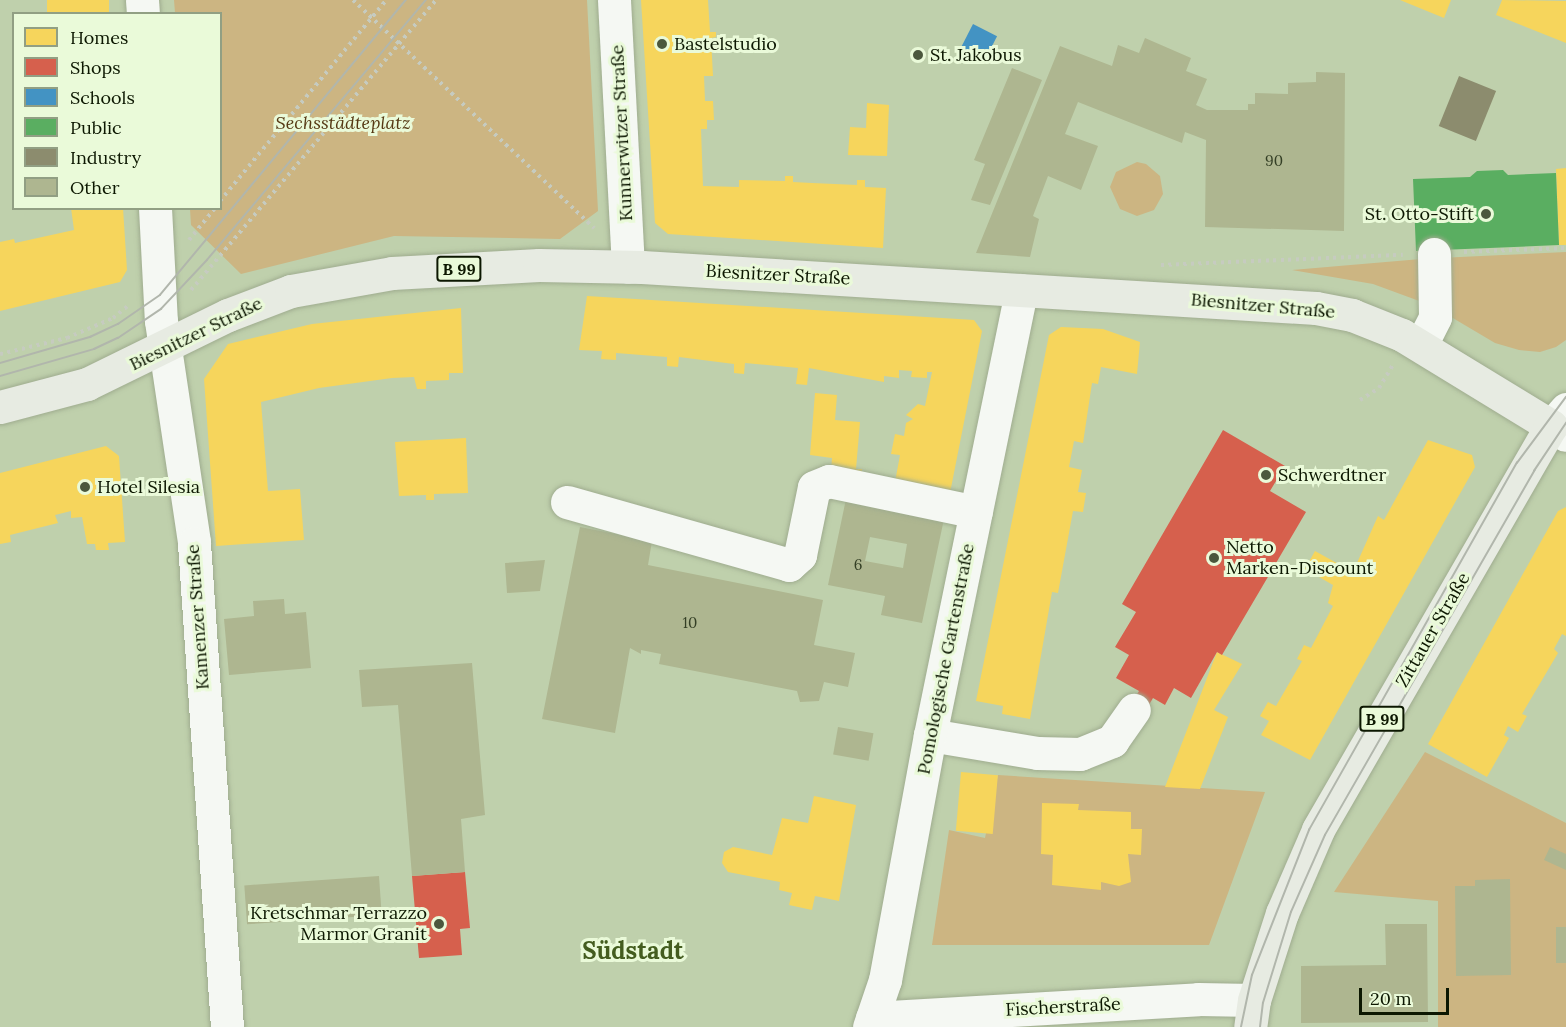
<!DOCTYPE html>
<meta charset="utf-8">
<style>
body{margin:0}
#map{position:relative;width:1566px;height:1027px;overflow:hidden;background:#bfd0ac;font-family:Lora,serif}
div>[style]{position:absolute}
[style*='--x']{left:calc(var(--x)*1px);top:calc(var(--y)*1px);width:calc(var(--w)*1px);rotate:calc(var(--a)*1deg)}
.green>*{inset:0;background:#ccb582}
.homes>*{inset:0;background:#f6d55c;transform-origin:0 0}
.shops>*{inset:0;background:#d6604d}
.schools>*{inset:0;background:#4393c3;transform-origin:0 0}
.public>*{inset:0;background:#5aae61}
.industry>*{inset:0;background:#8c8c6e;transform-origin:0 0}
.building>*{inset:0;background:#aeb690;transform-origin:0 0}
.path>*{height:4px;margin-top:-2px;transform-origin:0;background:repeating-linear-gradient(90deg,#c6cbc0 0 3px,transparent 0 7.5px)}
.roads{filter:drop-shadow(0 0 2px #9fac8f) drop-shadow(0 0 2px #9fac8f)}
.minor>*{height:33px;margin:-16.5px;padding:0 16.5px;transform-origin:16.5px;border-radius:16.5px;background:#f5f8f3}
.major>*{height:33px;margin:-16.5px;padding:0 16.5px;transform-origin:16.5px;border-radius:16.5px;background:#e7ebe2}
.tram>*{height:1.5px;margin:-0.75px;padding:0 0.75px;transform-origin:0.75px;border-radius:0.75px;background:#b1b6ac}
.dots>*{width:16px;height:16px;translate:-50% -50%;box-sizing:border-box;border:3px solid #eafad9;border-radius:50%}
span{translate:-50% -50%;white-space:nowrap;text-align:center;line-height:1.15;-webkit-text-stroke:6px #eafad9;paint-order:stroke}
.number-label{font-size:15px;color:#343f25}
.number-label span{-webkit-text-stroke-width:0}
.shield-label span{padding:2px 4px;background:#eafad9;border:2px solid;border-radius:4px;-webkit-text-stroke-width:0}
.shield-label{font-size:16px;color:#0c1701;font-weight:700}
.poi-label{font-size:18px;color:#0c1701}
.left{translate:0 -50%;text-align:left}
.right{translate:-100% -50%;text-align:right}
.park-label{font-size:18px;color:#553813;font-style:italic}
.street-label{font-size:18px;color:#0c1701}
.district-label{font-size:24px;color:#445d1f;font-weight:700}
.legend{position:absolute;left:12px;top:12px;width:210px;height:198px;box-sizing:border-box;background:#eafad9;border:2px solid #919f83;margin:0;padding:8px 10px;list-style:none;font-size:18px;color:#0c1701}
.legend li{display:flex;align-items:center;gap:12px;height:30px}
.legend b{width:30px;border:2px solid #919f83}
.scale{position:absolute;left:1359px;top:988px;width:90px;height:27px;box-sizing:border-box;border:3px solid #0c1701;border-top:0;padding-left:8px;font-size:18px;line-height:21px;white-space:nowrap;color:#0c1701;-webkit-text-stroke:4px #eafad9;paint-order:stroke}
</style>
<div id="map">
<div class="green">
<div style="clip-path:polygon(174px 0,587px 0,598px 211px,560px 239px,394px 236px,241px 274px,191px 225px,190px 209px,220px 208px,220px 14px,175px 13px)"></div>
<div style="clip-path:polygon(1137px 162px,1146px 164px,1160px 176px,1163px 194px,1154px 210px,1137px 216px,1120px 209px,1110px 187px,1116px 172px)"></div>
<div style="clip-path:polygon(1566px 252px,1566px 340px,1556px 347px,1540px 352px,1519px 350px,1495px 343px,1441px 311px,1439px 258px)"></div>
<div style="clip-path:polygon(1421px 259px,1422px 302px,1373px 284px,1292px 270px)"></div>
<div style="clip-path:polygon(1425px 752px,1566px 823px,1566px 1027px,1438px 1027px,1438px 901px,1334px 892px)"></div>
<div style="clip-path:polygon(998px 775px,1265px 792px,1209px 945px,932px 945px,949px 830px,985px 838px)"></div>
</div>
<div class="homes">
<div style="left:47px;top:0;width:62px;height:14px"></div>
<div style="clip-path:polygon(641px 0,708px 0,710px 32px,716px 32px,716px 37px,711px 38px,713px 76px,704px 76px,705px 101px,713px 101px,714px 120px,707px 120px,707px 129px,701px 129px,703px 186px,739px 187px,739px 180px,785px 181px,785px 176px,793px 176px,793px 182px,812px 183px,857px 185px,857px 180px,865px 180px,865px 187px,886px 188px,883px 248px,668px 234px,655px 223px)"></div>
<div style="clip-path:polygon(1400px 0,1451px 0,1444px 18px)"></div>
<div style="clip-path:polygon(1502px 0,1566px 1px,1566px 43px,1496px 15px)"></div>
<div style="clip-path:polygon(867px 103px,889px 105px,887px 156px,848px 155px,850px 127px,866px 128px)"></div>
<div style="clip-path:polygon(1566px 168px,1566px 245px,1559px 245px,1556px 169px)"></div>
<div style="clip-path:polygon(71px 208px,123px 208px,127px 270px,120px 282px,0 311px,0 242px,14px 239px,15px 243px,74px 230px)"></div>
<div style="clip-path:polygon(587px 296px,974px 320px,982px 331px,950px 493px,895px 482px,900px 455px,891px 454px,895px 434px,904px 436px,906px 423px,913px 419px,906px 415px,918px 404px,925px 406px,932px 372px,927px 372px,927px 378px,911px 377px,912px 371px,899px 370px,899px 378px,884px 376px,884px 382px,809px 368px,807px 385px,796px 384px,798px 368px,745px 363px,744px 374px,734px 373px,734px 364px,679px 357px,678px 367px,667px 366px,667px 357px,616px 353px,616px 360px,601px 359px,602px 351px,579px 350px)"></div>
<div style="clip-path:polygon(461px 308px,463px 373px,449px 373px,449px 380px,426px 381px,426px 389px,417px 389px,414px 377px,392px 378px,319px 388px,261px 402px,268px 491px,300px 489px,304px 540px,216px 546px,204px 379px,228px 344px,312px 324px)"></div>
<div style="clip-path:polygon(1061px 327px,1103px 329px,1140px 342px,1137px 374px,1101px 367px,1098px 384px,1092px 383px,1083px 443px,1074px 441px,1069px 467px,1082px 470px,1078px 492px,1086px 493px,1083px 512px,1073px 511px,1058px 593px,1052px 592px,1030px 719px,1002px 714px,1003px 706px,976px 701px,1049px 335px)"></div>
<div style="clip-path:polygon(815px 393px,837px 395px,835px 420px,860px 422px,856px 469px,862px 469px,862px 476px,831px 470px,832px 458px,810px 455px)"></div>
<div style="clip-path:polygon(466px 438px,468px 493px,434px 494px,434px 500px,426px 500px,426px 495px,399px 496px,395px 442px)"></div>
<div style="clip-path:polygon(1428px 440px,1472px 455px,1475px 467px,1310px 760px,1261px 735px,1269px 721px,1260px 716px,1268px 702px,1276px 706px,1302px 661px,1297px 659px,1304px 645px,1311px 648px,1333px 606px,1328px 603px,1333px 585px,1305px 569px,1315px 551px,1353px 572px,1378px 516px,1384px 520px)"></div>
<div style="clip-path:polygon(106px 446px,119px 456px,125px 542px,108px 543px,109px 550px,96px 550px,95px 544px,87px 544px,82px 517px,71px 518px,71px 511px,55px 515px,58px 523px,10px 535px,11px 542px,0 544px,0 473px)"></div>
<div style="clip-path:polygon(1566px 507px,1566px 636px,1562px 634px,1554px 649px,1558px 653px,1522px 714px,1527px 716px,1518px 732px,1508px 726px,1504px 735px,1509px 738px,1487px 777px,1428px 744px,1558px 511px)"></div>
<div style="clip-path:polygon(1217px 652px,1242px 664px,1214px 710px,1228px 717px,1200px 789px,1165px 787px)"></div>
<div style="left:961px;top:772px;width:37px;height:59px;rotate:5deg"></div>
<div style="clip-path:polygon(814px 796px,856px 805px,839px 901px,815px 896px,812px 910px,789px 905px,792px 893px,779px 890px,780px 882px,728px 872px,722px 863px,724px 852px,733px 847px,772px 855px,782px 818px,808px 823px)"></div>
<div style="clip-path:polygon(1042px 803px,1079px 804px,1078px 810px,1131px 812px,1131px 829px,1142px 829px,1141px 855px,1128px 854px,1131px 882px,1119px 886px,1101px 882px,1101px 890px,1052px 885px,1053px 855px,1041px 854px)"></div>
</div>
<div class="shops">
<div style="clip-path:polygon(1223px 430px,1285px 466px,1270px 491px,1306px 512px,1222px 655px,1217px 652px,1191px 698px,1174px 688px,1165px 705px,1153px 698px,1143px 715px,1129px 707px,1139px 691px,1116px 678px,1129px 655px,1115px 647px,1136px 612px,1122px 604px)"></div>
<div style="clip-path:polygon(465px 872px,470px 928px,460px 929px,462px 955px,419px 958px,412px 876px)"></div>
</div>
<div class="schools">
<div style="left:973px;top:24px;width:27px;height:27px;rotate:27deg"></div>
</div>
<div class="public">
<div style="clip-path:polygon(1503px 170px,1508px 175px,1556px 173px,1559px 245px,1416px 251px,1413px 179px,1470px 177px,1477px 171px)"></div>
</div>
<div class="industry">
<div style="left:1459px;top:76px;width:40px;height:54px;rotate:22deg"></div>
</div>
<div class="building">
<div style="clip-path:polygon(1145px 38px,1191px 58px,1186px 71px,1207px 79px,1196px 105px,1207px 110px,1248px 110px,1248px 104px,1255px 104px,1255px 93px,1288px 94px,1288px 83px,1316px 82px,1316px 72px,1345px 73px,1344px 231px,1205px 227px,1206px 140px,1185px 132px,1182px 143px,1078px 102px,1065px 134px,1098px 146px,1081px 190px,1048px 176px,1033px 216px,1039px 219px,1030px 257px,976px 253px,1060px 46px,1112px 66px,1118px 45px,1139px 53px)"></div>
<div style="clip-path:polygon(1012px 68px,1042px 80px,990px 205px,971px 200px,985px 164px,974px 160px)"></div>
<div style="clip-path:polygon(evenodd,846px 499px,944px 519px,922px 623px,881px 615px,885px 596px,828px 585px,846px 499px,870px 537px,907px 544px,903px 568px,865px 561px,870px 537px)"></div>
<div style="clip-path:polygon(580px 527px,652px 541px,648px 565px,823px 600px,814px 645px,855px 653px,848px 687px,824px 682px,819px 701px,800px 702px,797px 691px,659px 664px,661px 654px,641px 650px,641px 654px,630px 648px,615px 733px,542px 719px)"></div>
<div style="clip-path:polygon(545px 560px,540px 591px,507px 593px,505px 563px)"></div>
<div style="clip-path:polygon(284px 599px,285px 614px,306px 612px,311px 668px,229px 675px,224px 619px,254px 616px,253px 601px)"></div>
<div style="clip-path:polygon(472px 663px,485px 815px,461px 819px,465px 872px,412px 876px,398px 705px,362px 707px,359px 670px)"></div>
<div style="left:838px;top:727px;width:36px;height:28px;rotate:10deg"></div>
<div style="clip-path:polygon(1550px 847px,1566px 854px,1566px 870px,1544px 860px)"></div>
<div style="left:379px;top:876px;width:39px;height:135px;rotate:86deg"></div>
<div style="clip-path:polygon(1510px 879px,1511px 975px,1456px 976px,1455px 886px,1475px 886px,1475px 880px)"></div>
<div style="clip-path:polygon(1385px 924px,1427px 924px,1428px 1022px,1301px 1023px,1301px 966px,1386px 965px)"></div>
<div style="left:1556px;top:927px;width:10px;height:36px"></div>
</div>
<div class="path">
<div style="--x:353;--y:0;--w:332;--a:43.4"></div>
<div style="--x:220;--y:201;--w:261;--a:-50.4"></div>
<div style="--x:189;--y:240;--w:41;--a:-50.9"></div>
<div style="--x:1464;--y:252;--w:102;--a:-2.2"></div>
<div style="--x:1161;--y:265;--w:242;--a:-2.4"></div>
<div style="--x:191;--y:290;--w:380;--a:-49.8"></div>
<div style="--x:0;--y:354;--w:69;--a:-13.4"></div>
<div style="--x:67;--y:338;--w:50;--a:-23.5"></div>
<div style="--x:113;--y:318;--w:21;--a:-39"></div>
<div style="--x:1360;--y:400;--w:22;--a:-32"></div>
<div style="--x:1379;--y:388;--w:27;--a:-59"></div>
</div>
<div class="roads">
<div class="minor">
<div style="--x:142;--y:0;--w:14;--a:86"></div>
<div style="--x:614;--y:0;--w:267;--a:87"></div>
<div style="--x:155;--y:208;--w:113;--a:87"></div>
<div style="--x:161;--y:321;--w:224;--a:81.5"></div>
<div style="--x:194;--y:543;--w:485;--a:86.1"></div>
<div style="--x:1421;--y:345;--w:31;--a:-63"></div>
<div style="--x:1435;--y:317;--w:63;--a:-90.9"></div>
<div style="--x:1566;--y:409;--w:23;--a:131"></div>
<div style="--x:1551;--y:426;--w:17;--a:31"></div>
<div style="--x:567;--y:502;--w:231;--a:15.8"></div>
<div style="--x:789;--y:565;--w:15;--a:-42"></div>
<div style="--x:800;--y:555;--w:69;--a:-78.4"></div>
<div style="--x:814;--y:487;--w:16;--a:-22"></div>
<div style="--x:829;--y:481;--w:150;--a:11.9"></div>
<div style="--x:930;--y:735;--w:109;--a:9.5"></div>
<div style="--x:1037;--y:753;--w:43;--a:1.3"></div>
<div style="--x:1080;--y:754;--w:35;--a:-22"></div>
<div style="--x:1112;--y:741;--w:38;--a:-55"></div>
<div style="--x:872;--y:1018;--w:327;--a:-3.3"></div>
<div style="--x:1198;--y:999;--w:56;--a:1"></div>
<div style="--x:869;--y:1027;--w:50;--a:-71.2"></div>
<div style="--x:885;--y:980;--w:249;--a:-79.6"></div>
<div style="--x:930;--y:735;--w:454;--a:-78.4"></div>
</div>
<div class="major">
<div style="--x:0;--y:407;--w:90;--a:-14.8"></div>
<div style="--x:87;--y:384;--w:157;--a:-26.1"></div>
<div style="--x:228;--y:315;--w:67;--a:-20.9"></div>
<div style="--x:291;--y:291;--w:103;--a:-10.1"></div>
<div style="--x:392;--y:273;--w:147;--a:-3.1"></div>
<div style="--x:539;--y:265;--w:103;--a:1.1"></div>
<div style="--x:642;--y:267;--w:675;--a:3.48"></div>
<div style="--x:1316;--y:308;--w:37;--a:11"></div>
<div style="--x:1352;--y:315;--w:54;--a:21.8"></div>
<div style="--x:1402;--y:335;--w:175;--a:31.4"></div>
<div style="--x:1551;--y:426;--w:466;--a:120"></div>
<div style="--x:1318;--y:830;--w:90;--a:113.4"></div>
<div style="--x:1282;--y:913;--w:91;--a:107.8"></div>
<div style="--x:1254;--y:1000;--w:27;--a:98"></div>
</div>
</div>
<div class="tram">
<div style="--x:0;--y:363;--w:94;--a:-16.1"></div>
<div style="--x:90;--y:337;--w:31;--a:-25"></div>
<div style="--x:118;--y:324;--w:51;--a:-34.6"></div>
<div style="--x:160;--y:295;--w:384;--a:-50.2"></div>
<div style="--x:0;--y:376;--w:98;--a:-16"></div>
<div style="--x:94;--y:349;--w:26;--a:-25"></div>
<div style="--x:118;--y:338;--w:52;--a:-34"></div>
<div style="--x:161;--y:309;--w:67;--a:-46.8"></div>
<div style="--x:207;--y:260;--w:340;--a:-49.9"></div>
<div style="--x:1241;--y:1027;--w:53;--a:-78.1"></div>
<div style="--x:1252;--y:975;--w:156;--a:-68.5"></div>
<div style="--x:1309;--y:830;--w:422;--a:-60.5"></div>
<div style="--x:1517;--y:463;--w:82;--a:-53.4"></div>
<div style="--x:1260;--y:1027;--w:24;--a:-83"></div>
<div style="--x:1263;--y:1003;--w:95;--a:-72.9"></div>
<div style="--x:1291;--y:912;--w:84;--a:-66.2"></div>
<div style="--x:1325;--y:835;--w:420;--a:-60.1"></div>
<div style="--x:1534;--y:471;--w:58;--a:-56.3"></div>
</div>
<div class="dots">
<div style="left:662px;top:44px;background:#4b583d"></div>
<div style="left:918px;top:55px;background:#4b583d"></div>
<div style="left:1486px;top:214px;background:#4b583d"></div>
<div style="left:1266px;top:475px;background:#4b583d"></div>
<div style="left:85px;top:487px;background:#4b583d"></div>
<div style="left:1214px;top:558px;background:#4b583d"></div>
<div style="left:439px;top:924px;background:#4b583d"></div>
</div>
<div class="number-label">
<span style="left:1274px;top:161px">90</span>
<span style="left:858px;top:565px">6</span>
<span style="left:690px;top:623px">10</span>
</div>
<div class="shield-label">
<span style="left:459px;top:269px">B 99</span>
<span style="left:1382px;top:719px">B 99</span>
</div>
<div class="poi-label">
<span class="left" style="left:674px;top:44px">Bastelstudio</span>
<span class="left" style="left:930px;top:55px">St. Jakobus</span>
<span class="right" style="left:1474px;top:214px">St. Otto-Stift</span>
<span class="left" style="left:1278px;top:475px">Schwerdtner</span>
<span class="left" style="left:97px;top:487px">Hotel Silesia</span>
<span class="left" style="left:1226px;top:558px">Netto<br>Marken-Discount</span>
<span class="right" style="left:427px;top:924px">Kretschmar Terrazzo<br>Marmor Granit</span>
</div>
<div class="park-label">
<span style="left:343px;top:123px">Sechsstädteplatz</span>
</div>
<div class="street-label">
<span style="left:622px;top:133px;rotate:-93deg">Kunnerwitzer Straße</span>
<span style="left:778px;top:275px;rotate:3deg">Biesnitzer Straße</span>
<span style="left:1263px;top:306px;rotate:5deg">Biesnitzer Straße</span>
<span style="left:196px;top:334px;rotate:-26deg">Biesnitzer Straße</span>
<span style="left:198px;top:617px;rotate:-94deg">Kamenzer Straße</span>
<span style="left:1433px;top:630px;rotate:-60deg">Zittauer Straße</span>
<span style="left:946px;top:659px;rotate:-79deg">Pomologische Gartenstraße</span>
<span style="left:1063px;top:1007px;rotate:-3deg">Fischerstraße</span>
</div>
<div class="district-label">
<span style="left:633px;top:951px">Südstadt</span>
</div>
<ul class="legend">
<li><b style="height:16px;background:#f6d55c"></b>Homes</li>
<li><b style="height:16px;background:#d6604d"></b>Shops</li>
<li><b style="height:16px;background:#4393c3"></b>Schools</li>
<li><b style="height:16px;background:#5aae61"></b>Public</li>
<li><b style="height:16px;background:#8c8c6e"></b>Industry</li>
<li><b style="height:16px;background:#aeb690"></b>Other</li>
</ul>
<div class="scale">20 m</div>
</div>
